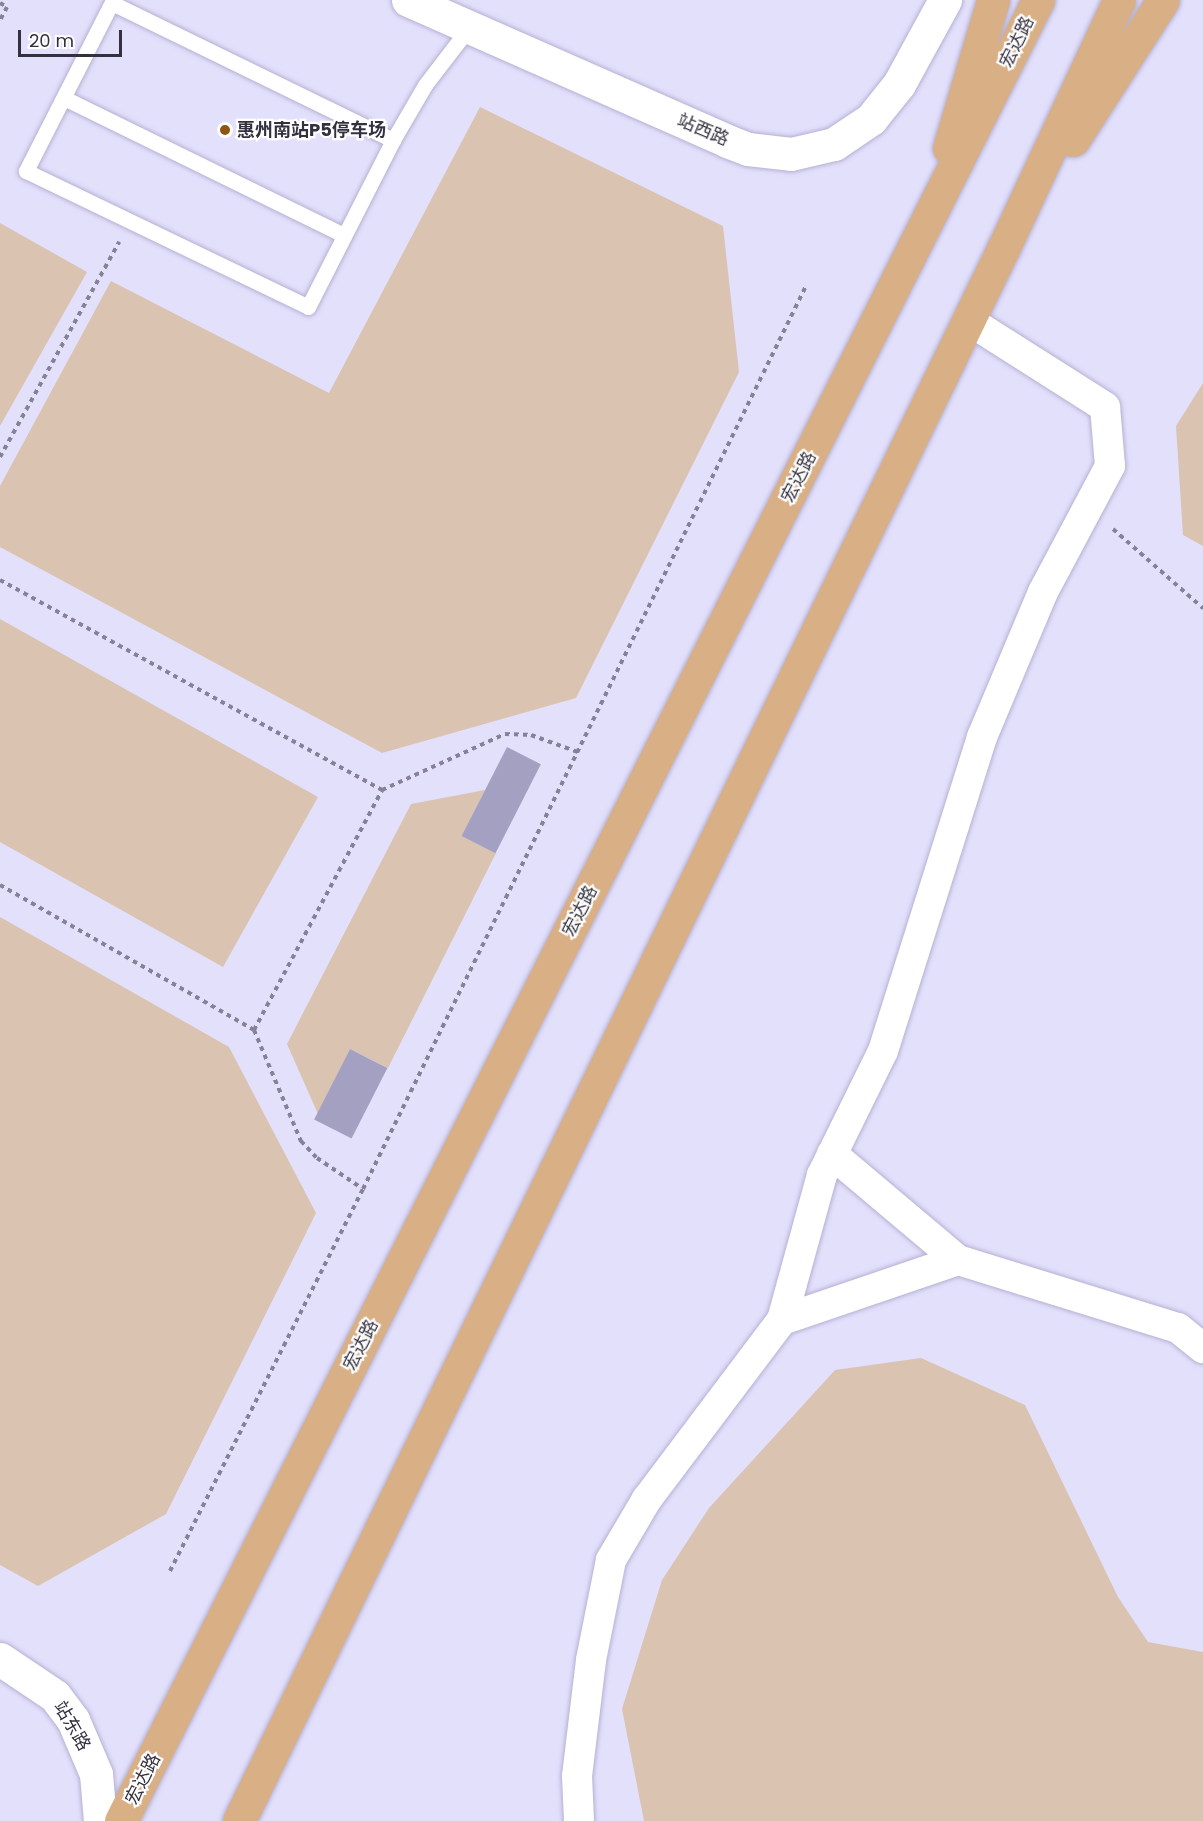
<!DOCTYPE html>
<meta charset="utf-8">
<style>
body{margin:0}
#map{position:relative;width:1203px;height:1821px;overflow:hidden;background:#e3e0fc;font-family:Poppins,"Noto Sans SC",sans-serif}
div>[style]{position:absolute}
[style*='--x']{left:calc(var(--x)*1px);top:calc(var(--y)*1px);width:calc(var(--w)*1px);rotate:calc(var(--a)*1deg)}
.green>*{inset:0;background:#dac3b1}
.building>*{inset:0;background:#a3a0c1;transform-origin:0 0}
.path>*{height:4px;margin-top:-2px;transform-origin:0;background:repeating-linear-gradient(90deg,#858297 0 4.5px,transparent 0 9px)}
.roads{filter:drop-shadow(0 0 2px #b5b1d3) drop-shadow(0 0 2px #b5b1d3)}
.service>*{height:15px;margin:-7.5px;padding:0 7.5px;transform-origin:7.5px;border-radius:7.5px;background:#fff}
.minor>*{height:30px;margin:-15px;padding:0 15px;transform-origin:15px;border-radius:15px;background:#fff}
.tertiary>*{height:33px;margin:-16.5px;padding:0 16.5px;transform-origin:16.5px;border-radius:16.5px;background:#fff}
.primary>*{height:33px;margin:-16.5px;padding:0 16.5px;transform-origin:16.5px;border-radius:16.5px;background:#d9af86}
.dots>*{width:16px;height:16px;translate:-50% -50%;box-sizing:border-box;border:3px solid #fff;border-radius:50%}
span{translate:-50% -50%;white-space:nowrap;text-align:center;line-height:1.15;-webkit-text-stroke:4.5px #fff;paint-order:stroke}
.street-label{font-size:18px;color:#33313f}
.poi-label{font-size:18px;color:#33313f;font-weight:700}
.left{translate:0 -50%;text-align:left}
.scale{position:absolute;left:18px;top:30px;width:104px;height:27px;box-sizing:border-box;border:3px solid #33313f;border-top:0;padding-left:8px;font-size:18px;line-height:21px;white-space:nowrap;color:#33313f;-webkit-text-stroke:4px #fff;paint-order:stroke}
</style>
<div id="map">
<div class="green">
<div style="clip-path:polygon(480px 107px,723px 226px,739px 372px,576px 698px,382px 753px,0 547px,0 486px,111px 281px,329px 393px)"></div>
<div style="clip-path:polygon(0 223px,87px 272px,0 426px)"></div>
<div style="clip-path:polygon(1203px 383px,1203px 546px,1183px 535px,1176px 426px)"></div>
<div style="clip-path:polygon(0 619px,318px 797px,223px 967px,0 842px)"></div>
<div style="clip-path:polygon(485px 790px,462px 836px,496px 853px,388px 1068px,350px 1049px,318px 1114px,287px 1044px,411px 804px)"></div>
<div style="clip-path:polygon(0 917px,229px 1047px,316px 1213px,166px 1514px,38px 1586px,0 1565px)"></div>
<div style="clip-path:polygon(921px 1358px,1025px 1405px,1118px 1597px,1148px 1642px,1203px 1652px,1203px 1821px,644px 1821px,622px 1709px,662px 1580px,709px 1508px,835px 1370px)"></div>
</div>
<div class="building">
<div style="left:507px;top:747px;width:38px;height:100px;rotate:27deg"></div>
<div style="left:350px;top:1049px;width:42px;height:79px;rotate:27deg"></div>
</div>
<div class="path">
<div style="--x:0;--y:3;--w:8;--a:30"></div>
<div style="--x:7;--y:7;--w:15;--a:118"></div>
<div style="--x:0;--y:457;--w:246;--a:-61"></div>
<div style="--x:1113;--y:529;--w:120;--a:41.3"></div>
<div style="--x:0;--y:580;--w:436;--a:28.8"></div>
<div style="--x:382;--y:790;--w:135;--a:-24.5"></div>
<div style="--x:505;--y:734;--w:26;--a:2"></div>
<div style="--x:531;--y:735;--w:50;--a:19.9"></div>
<div style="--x:0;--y:885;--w:292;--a:29.7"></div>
<div style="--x:254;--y:1030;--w:121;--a:67.1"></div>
<div style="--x:301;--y:1141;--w:23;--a:47"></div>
<div style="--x:317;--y:1158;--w:55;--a:34"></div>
<div style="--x:254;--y:1030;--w:272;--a:-61.9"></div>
<div style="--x:170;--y:1571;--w:428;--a:-63.2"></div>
<div style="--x:363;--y:1189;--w:1004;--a:-63.87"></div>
</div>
<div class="roads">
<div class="service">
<div style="--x:113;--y:0;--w:192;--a:117"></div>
<div style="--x:26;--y:171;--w:313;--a:25.7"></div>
<div style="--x:308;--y:307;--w:187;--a:-63"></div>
<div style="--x:393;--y:140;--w:64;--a:-59.8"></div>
<div style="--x:425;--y:85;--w:71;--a:-52.5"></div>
<div style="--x:112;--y:3;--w:313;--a:26"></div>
<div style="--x:64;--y:98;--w:312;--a:26.1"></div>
</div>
<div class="minor">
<div style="--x:832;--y:1154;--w:165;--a:40.1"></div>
<div style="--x:958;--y:1260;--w:230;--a:17.2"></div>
<div style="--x:1178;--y:1328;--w:32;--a:39"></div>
<div style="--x:782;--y:1320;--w:186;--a:-18.8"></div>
<div style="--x:579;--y:1821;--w:45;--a:-92.5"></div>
<div style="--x:577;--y:1776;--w:117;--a:-83.1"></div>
<div style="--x:591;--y:1660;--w:102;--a:-78.7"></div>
<div style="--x:611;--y:1560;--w:71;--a:-59.5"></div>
<div style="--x:647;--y:1499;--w:224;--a:-53"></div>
<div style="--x:782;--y:1320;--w:150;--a:-74.6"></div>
<div style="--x:822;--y:1175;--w:138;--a:-63.8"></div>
<div style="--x:883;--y:1051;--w:329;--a:-72.5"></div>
<div style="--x:982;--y:737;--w:157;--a:-67.2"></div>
<div style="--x:1043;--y:592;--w:143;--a:-62"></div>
<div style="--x:1110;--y:466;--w:59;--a:-94.8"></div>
<div style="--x:1105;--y:407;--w:162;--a:-147.6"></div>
</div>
<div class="tertiary">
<div style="--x:408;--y:0;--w:349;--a:23.8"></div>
<div style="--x:727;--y:141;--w:22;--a:21"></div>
<div style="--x:748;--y:149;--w:43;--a:6.6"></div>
<div style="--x:791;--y:154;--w:44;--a:-13.1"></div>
<div style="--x:834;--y:144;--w:45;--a:-34"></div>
<div style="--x:871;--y:119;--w:45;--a:-51.3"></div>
<div style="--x:899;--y:84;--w:96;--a:-61.3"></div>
<div style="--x:0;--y:1659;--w:66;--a:33.9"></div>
<div style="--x:55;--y:1696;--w:30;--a:53"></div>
<div style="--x:73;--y:1720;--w:59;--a:66.9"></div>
<div style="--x:96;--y:1774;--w:47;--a:85.1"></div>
</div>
<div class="primary">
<div style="--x:1073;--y:140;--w:166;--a:-57.3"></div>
<div style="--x:949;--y:148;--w:154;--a:-73.4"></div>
<div style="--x:121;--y:1821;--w:2039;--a:-63.27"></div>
<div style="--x:239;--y:1821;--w:1750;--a:-64.08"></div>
<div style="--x:1004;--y:247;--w:272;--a:-65"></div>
</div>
</div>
<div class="dots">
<div style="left:225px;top:130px;background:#8f5413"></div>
</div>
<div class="street-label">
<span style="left:1017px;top:42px;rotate:-64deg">宏达路</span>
<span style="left:703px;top:130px;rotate:23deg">站西路</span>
<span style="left:799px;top:477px;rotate:-63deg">宏达路</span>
<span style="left:580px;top:911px;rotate:-63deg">宏达路</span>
<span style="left:361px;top:1345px;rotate:-63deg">宏达路</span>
<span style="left:72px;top:1726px;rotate:60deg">站东路</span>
<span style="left:143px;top:1779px;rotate:-63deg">宏达路</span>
</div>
<div class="poi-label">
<span class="left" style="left:237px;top:130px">惠州南站P5停车场</span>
</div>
<div class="scale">20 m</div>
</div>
